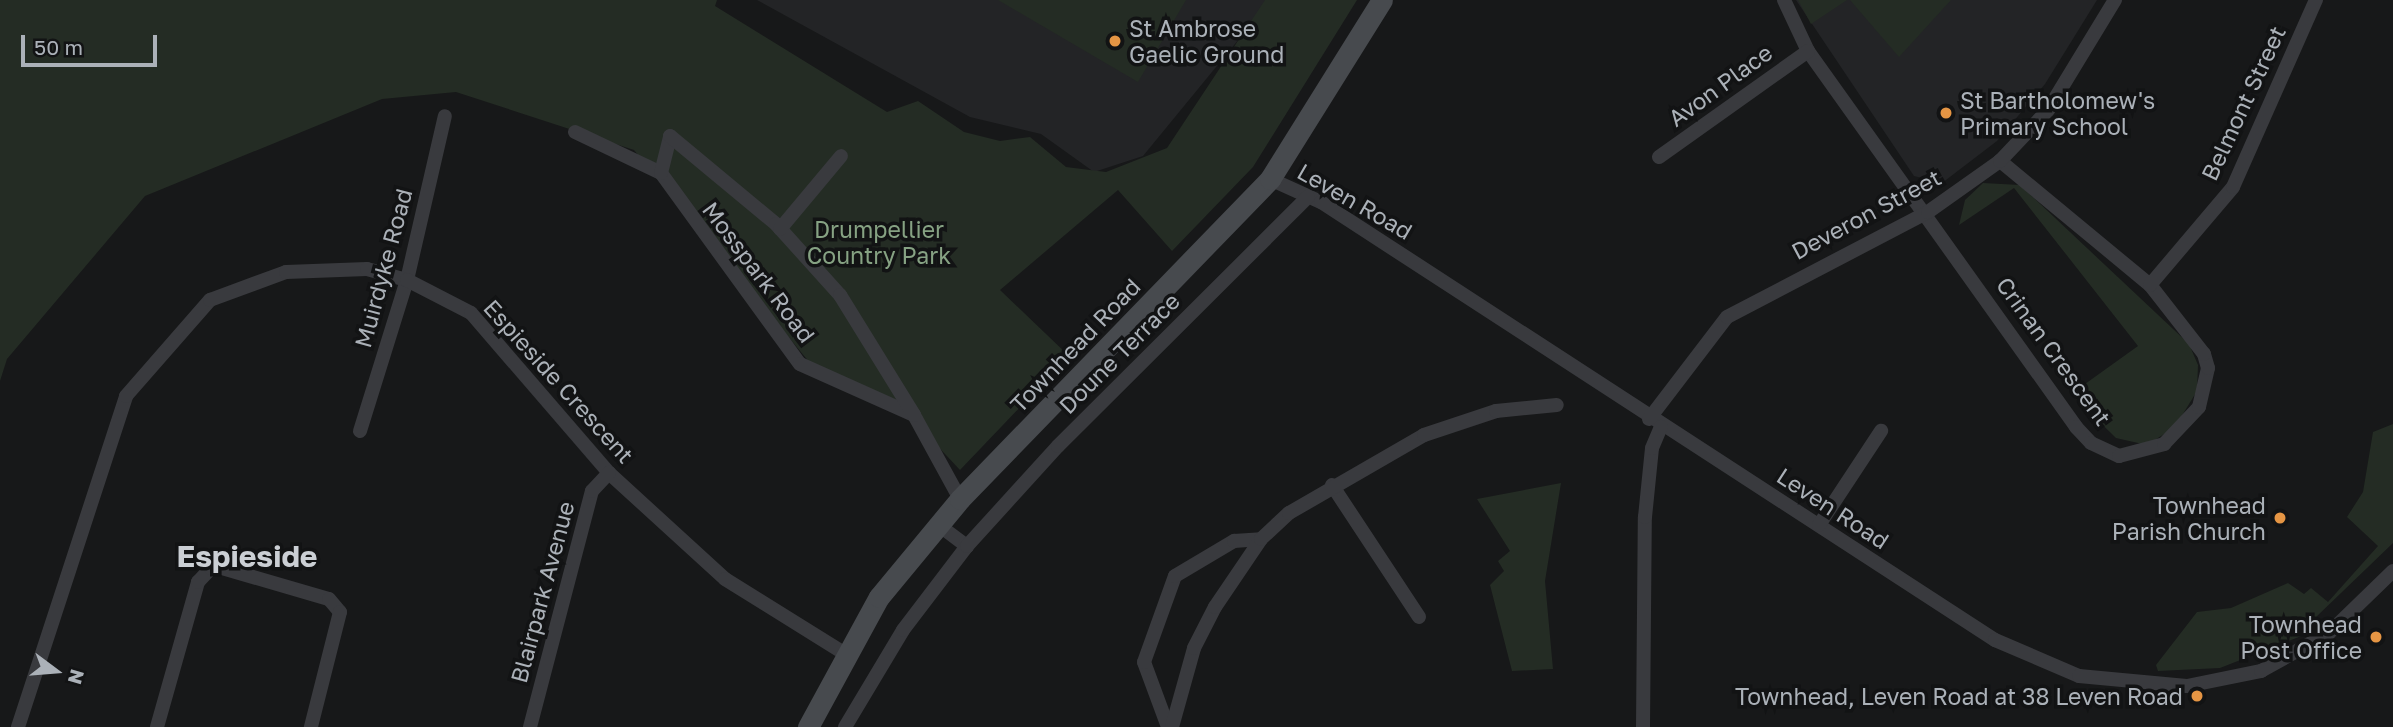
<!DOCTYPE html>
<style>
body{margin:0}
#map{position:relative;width:2393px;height:727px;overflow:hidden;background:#171819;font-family:"Golos Text",sans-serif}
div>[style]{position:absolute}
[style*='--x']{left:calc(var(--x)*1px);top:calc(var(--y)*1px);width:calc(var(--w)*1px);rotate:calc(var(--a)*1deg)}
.built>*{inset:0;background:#232426}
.green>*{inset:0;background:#242c24}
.street>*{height:14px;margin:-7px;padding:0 7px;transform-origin:7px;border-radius:7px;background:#393a3e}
.secondary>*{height:21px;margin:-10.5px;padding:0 10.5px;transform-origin:10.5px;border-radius:10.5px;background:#474a4e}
.dots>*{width:19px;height:19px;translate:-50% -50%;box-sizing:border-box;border:4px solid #121314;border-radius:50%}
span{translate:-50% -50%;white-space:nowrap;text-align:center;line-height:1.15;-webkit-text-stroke:7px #121314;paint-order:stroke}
.poi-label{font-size:23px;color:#abb1b8}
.left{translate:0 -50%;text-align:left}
.right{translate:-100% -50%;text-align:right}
.street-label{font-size:23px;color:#abb1b8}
.park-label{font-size:23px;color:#86a283}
.district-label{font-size:30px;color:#cbcfd4;font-weight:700}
.north{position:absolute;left:21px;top:636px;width:70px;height:70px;-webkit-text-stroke:5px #121314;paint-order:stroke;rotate:106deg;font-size:19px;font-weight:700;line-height:28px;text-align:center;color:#abb1b8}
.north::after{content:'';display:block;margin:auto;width:24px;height:32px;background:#abb1b8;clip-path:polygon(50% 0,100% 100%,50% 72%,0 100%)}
.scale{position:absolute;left:21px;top:35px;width:136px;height:32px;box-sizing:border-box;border:4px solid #abb1b8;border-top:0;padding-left:9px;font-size:21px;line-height:24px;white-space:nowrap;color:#abb1b8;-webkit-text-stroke:5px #121314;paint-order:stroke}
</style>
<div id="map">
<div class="built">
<div style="clip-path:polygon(757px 0,1271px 0,1143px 156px,1094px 172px,1041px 134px,970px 117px)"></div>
<div style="clip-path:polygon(1796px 0,2097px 0,2045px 84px,1997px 141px,1942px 183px,1914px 176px)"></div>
</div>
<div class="green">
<div style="clip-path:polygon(0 0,717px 0,715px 6px,887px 112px,918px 101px,964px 132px,1000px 141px,1030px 137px,1066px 167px,1106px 172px,1167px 148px,1265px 0,1357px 0,1253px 167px,1172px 251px,1118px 190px,1000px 290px,1069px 356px,960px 470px,900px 406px,810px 363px,634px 150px,456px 92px,382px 99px,145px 196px,7px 359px,0 381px)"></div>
<div style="clip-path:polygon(998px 0,1186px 0,1138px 82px)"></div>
<div style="clip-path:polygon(1798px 0,1847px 0,1811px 24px)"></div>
<div style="clip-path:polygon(1850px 0,1951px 0,1899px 57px)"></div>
<div style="clip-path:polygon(1983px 183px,2020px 185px,2189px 344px,2198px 365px,2197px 391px,2175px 427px,2147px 445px,2116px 438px,2071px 394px,2138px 346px,2014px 188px,1959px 225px,1965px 200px)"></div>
<div style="clip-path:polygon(2393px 424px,2393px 543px,2315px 618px,2309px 633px,2220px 668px,2158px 671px,2156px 665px,2197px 612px,2231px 608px,2288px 583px,2304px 594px,2311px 588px,2328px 602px,2378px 546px,2347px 517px,2363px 492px,2373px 432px)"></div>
<div style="clip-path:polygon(1561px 483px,1545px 581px,1553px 669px,1512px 671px,1490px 585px,1504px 571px,1498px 561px,1510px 551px,1477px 499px)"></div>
</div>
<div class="street">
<div style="--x:1784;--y:0;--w:56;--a:64.8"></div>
<div style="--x:1808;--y:51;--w:462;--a:54.5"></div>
<div style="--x:2076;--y:427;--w:22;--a:47"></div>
<div style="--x:2091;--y:443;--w:31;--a:25"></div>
<div style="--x:2119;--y:456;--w:47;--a:-14.9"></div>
<div style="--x:2164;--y:444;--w:51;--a:-46.6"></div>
<div style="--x:2199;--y:407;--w:40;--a:-77"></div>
<div style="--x:2208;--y:368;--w:15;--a:-106"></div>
<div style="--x:2204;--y:354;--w:88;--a:-128"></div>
<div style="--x:2150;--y:285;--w:195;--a:-140.4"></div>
<div style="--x:575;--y:132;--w:95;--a:25.5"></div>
<div style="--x:661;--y:173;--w:236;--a:54"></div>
<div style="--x:800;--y:364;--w:125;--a:24.1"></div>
<div style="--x:914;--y:415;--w:96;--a:61.3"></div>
<div style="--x:1659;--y:157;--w:183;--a:-35.4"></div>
<div style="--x:661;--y:173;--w:38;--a:-76"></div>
<div style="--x:670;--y:136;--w:138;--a:39.7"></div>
<div style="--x:776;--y:224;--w:96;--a:48"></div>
<div style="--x:840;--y:295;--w:141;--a:58.3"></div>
<div style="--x:1270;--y:179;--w:56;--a:24.3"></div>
<div style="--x:1321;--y:202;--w:804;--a:33.02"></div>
<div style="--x:1995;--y:640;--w:91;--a:23.2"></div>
<div style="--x:2079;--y:676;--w:108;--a:5.3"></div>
<div style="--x:2187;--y:686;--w:76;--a:-11.5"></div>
<div style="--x:2261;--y:671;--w:78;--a:-29.2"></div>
<div style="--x:2329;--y:633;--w:89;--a:-44.1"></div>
<div style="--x:780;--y:229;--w:95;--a:-50.1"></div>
<div style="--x:2150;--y:285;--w:128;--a:-49.7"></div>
<div style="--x:2233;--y:187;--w:205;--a:-66.1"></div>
<div style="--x:1649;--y:419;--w:128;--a:-52.6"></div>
<div style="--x:1727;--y:317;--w:227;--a:-27.6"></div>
<div style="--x:1928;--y:212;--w:88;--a:-35.3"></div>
<div style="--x:2000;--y:161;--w:70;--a:-46.7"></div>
<div style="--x:2048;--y:110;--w:129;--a:-58.7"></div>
<div style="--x:360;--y:431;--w:158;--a:-72.7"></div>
<div style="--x:407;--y:280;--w:168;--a:-77"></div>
<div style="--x:1332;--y:485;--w:158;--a:56.6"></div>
<div style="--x:1819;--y:525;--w:113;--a:-56.6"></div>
<div style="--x:940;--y:526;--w:34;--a:37"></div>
<div style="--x:18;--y:727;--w:348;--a:-71.9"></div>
<div style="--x:126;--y:396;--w:128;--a:-48.8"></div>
<div style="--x:210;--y:300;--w:81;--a:-20.2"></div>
<div style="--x:286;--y:272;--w:81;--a:-2.1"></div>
<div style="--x:367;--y:269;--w:41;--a:15.4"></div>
<div style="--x:407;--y:280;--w:72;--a:27.3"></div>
<div style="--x:471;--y:313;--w:211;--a:49.2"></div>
<div style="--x:609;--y:473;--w:157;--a:42.4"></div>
<div style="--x:725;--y:579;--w:140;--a:31.9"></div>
<div style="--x:157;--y:727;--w:151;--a:-74.2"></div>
<div style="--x:198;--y:582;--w:19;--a:-47"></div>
<div style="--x:211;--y:568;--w:11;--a:0"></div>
<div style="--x:222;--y:568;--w:111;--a:16.2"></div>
<div style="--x:329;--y:599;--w:17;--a:50"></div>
<div style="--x:340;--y:612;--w:119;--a:104.2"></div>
<div style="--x:530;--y:727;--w:244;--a:-75.3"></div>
<div style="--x:592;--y:491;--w:25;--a:-47"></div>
<div style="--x:845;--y:727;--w:113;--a:-59.1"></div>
<div style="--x:903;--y:630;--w:106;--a:-52.7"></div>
<div style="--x:967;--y:546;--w:135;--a:-47.7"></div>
<div style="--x:1058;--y:446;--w:353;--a:-44.9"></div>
<div style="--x:1168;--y:727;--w:69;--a:-110.3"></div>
<div style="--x:1144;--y:662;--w:91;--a:-70.2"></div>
<div style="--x:1175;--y:576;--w:69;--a:-30.7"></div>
<div style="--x:1234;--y:541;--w:27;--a:-4"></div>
<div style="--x:1172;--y:727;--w:82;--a:-74.4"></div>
<div style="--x:1194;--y:648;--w:46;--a:-62.9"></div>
<div style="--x:1215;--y:607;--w:82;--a:-55.9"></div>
<div style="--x:1261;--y:539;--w:38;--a:-43"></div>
<div style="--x:1289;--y:513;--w:156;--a:-30"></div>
<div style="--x:1424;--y:435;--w:76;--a:-18.4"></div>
<div style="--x:1496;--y:411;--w:61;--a:-5.6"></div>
<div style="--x:1643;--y:727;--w:210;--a:-89.5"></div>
<div style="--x:1645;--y:517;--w:69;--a:-84.2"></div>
<div style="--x:1652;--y:448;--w:23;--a:-67"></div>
</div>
<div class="secondary">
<div style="--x:808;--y:727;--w:148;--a:-61.4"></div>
<div style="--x:879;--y:597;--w:127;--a:-50.4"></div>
<div style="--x:960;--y:499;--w:446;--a:-45.9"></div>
<div style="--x:1270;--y:179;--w:211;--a:-58"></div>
</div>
<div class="dots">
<div style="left:1115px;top:41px;background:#e59544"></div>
<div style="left:1946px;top:113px;background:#e59544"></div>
<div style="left:2280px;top:518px;background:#e59544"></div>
<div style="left:2376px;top:637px;background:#e59544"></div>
<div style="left:2197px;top:696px;background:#e59544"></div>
</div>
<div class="poi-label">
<span class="left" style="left:1129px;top:41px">St Ambrose<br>Gaelic Ground</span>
<span class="left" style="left:1960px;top:113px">St Bartholomew's<br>Primary School</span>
<span class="right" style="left:2266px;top:518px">Townhead<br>Parish Church</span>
<span class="right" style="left:2362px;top:637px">Townhead<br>Post Office</span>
<span class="right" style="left:2183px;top:696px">Townhead, Leven Road at 38 Leven Road</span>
</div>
<div class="street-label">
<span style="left:1720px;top:85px;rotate:-36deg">Avon Place</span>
<span style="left:2243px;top:103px;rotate:-65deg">Belmont Street</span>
<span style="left:1355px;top:201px;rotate:30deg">Leven Road</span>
<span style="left:1866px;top:214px;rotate:-28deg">Deveron Street</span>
<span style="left:383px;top:268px;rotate:-75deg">Muirdyke Road</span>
<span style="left:759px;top:272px;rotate:53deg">Mosspark Road</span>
<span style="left:1075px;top:345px;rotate:-46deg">Townhead Road</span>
<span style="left:2054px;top:351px;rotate:54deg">Crinan Crescent</span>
<span style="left:1119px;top:353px;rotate:-45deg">Doune Terrace</span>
<span style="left:559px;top:381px;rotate:48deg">Espieside Crescent</span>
<span style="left:1833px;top:508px;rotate:33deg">Leven Road</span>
<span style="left:542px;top:592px;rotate:-75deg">Blairpark Avenue</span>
</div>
<div class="park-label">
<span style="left:879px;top:242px">Drumpellier<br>Country Park</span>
</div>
<div class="district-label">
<span style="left:247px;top:556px">Espieside</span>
</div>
<div class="north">N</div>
<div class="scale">50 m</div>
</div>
